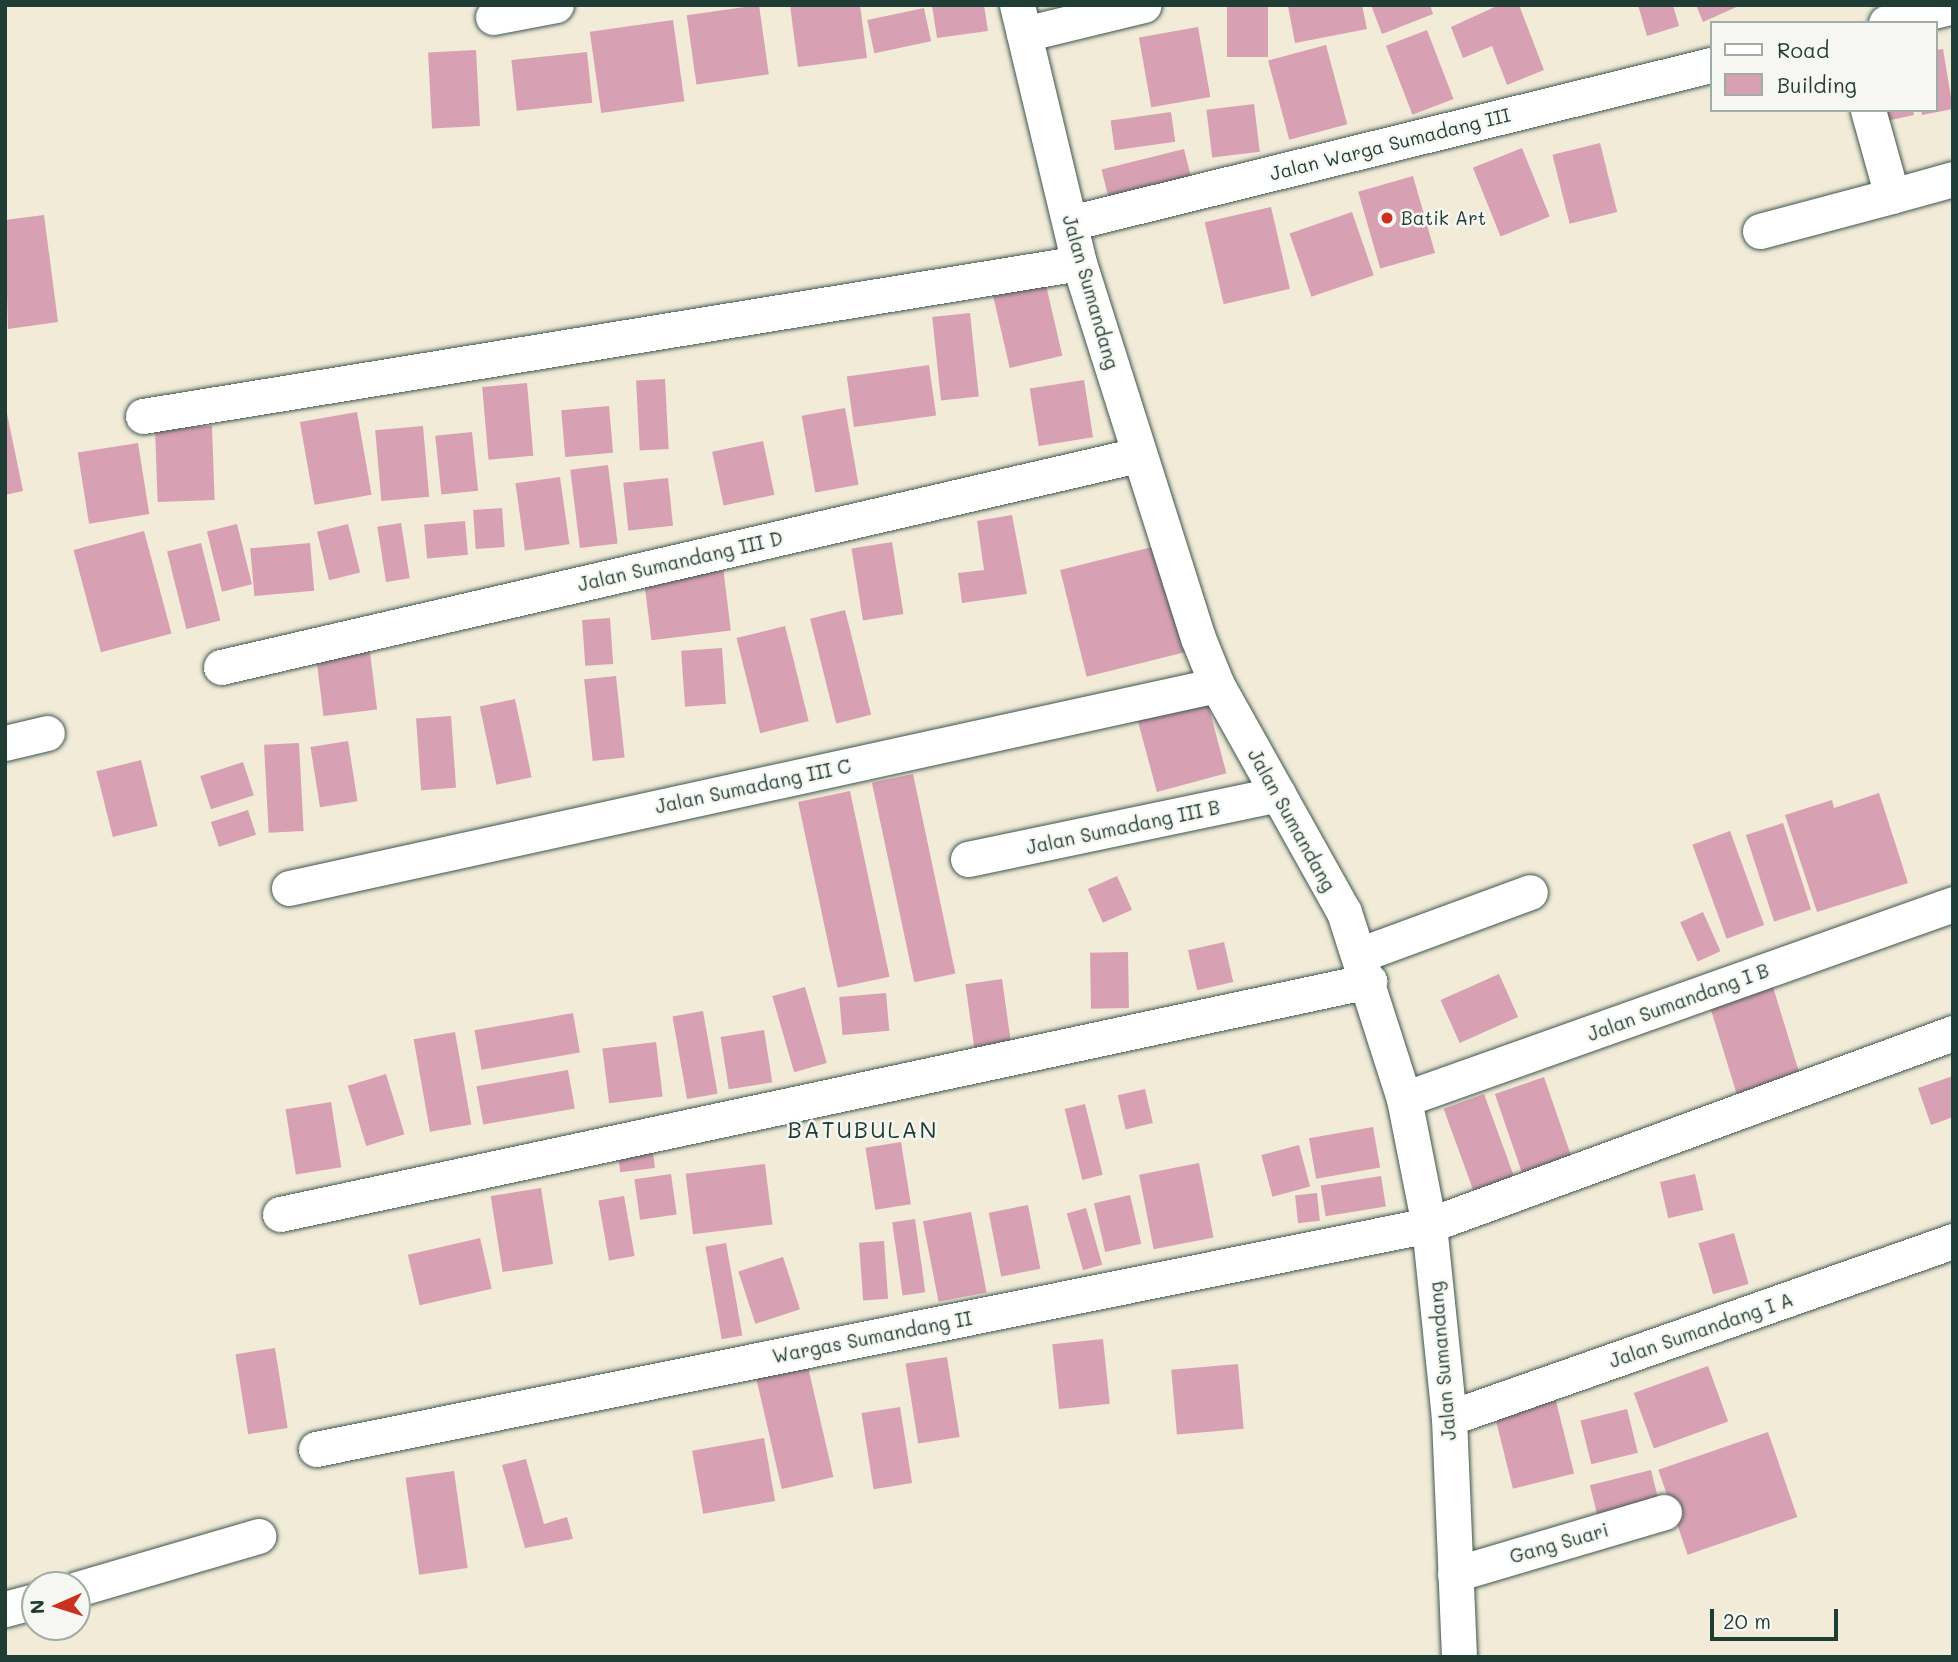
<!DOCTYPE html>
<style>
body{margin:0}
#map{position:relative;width:1958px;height:1662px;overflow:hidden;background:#f1ebd8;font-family:Mali,sans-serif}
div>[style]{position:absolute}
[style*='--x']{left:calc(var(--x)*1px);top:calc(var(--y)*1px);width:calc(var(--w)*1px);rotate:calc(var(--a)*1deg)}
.building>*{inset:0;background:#d8a1b3;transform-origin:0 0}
.roads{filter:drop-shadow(0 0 2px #3e574d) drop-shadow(0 0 2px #3e574d)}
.street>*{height:35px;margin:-17.5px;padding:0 17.5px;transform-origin:17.5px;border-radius:17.5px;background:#fff}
.dots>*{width:19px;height:19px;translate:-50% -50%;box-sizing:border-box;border:4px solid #f6f6f2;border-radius:50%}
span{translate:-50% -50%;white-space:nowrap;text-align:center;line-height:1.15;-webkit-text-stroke:5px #f6f6f2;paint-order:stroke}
.street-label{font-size:19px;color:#1f3d34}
.poi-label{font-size:19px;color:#1f3d34}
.left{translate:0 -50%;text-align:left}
.quarter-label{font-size:23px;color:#1f3d34;letter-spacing:2px}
.frame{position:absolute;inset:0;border:7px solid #1f3d34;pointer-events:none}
.legend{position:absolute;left:1710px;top:21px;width:228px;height:91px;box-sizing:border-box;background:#f6f6f2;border:2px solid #a0aca6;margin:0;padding:9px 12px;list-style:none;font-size:21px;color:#1f3d34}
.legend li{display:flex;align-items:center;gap:14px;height:35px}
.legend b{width:35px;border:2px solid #a0aca6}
.north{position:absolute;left:21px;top:1571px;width:70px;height:70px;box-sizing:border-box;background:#f6f6f2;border:2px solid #a0aca6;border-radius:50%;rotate:267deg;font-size:19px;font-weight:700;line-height:28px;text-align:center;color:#1f3d34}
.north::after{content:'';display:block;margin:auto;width:24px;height:32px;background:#c8321e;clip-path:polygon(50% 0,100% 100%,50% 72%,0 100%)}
.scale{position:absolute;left:1710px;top:1609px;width:128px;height:32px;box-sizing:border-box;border:4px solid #1f3d34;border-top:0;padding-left:9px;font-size:21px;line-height:24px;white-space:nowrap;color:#1f3d34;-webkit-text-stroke:5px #f6f6f2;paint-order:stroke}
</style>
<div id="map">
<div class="building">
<div style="left:759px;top:5px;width:70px;height:73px;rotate:82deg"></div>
<div style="clip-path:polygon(790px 5px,860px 5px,867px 58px,798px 67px)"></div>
<div style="clip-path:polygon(932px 5px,984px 5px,988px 31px,937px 38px)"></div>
<div style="left:1227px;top:5px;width:41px;height:52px"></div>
<div style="clip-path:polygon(1362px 5px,1367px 29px,1295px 43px,1288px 6px)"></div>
<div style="clip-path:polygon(1371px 5px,1430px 5px,1433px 14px,1382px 34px)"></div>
<div style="clip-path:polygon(1499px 5px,1519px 5px,1544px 70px,1507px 85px,1492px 46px,1463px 58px,1451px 27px)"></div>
<div style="clip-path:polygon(1638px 5px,1673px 5px,1679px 26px,1647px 36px)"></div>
<div style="clip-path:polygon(1696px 5px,1741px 5px,1703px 22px)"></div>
<div style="left:924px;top:8px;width:34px;height:58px;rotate:78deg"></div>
<div style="left:673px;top:20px;width:82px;height:84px;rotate:82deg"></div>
<div style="left:1198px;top:27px;width:71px;height:60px;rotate:80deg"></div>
<div style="left:1427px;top:30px;width:74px;height:44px;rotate:69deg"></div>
<div style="left:1326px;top:45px;width:82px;height:60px;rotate:75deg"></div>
<div style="clip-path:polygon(1943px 49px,1953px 109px,1922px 115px,1921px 110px,1935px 110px,1935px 50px)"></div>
<div style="left:476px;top:50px;width:76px;height:48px;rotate:87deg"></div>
<div style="left:587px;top:52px;width:51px;height:76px;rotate:84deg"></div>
<div style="left:1254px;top:104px;width:48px;height:48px;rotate:83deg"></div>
<div style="clip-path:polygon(1874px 110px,1913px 110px,1914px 115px,1877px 123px)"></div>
<div style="left:1171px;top:112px;width:30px;height:61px;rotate:82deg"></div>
<div style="left:1600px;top:143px;width:71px;height:49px;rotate:76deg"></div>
<div style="left:1522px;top:148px;width:74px;height:53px;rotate:68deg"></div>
<div style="left:1184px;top:149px;width:29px;height:85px;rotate:76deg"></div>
<div style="left:1413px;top:176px;width:80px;height:57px;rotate:74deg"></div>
<div style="left:1271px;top:207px;width:84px;height:68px;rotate:77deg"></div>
<div style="left:1352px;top:212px;width:67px;height:66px;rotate:71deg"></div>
<div style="clip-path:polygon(44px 215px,58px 322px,8px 329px,5px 220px)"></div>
<div style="left:1043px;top:272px;width:86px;height:54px;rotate:77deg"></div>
<div style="left:970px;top:313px;width:84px;height:38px;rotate:84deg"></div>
<div style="left:929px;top:365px;width:51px;height:83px;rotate:82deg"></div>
<div style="left:665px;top:379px;width:70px;height:29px;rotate:87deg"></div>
<div style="left:1084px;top:380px;width:58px;height:55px;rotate:81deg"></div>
<div style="left:527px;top:383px;width:73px;height:45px;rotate:85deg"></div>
<div style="clip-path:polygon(5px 404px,23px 491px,5px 495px)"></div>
<div style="left:609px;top:406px;width:47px;height:48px;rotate:85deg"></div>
<div style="left:845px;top:408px;width:78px;height:44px;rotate:80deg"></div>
<div style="left:357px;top:412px;width:84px;height:58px;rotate:80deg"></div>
<div style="left:212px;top:426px;width:74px;height:57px;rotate:88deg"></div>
<div style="left:423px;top:426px;width:71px;height:48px;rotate:85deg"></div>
<div style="left:472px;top:432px;width:59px;height:37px;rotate:84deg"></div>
<div style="left:763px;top:441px;width:55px;height:52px;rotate:78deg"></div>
<div style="left:138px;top:443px;width:72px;height:61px;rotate:81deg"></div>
<div style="left:608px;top:465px;width:79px;height:38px;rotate:83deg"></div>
<div style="left:560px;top:477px;width:68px;height:45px;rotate:82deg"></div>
<div style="left:668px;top:478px;width:48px;height:45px;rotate:84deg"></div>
<div style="left:502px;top:508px;width:39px;height:29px;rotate:86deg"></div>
<div style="clip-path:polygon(1012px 515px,1027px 594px,962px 603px,958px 573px,984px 570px,977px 521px)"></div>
<div style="left:465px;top:521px;width:34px;height:41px;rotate:85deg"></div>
<div style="left:401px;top:523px;width:56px;height:24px;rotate:81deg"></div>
<div style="left:237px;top:524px;width:62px;height:31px;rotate:76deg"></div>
<div style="left:348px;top:524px;width:50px;height:32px;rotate:76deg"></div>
<div style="left:144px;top:531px;width:106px;height:73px;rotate:75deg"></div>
<div style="left:892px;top:542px;width:73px;height:41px;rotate:81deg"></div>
<div style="left:201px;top:543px;width:80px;height:35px;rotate:76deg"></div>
<div style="left:310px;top:543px;width:48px;height:60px;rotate:85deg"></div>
<div style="left:1160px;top:545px;width:110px;height:103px;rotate:76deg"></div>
<div style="left:723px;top:567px;width:64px;height:80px;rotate:83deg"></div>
<div style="left:845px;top:610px;width:108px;height:36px;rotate:76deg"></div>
<div style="left:610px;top:618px;width:46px;height:28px;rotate:86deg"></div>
<div style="left:785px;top:626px;width:98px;height:50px;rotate:76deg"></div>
<div style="left:369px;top:644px;width:66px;height:54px;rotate:83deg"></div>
<div style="left:722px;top:648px;width:56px;height:41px;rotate:86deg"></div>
<div style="left:616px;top:676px;width:82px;height:32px;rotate:84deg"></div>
<div style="left:1206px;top:697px;width:79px;height:72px;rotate:75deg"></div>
<div style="left:515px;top:699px;width:80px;height:36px;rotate:78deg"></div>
<div style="left:451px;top:716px;width:72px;height:35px;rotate:86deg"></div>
<div style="left:348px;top:741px;width:61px;height:38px;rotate:81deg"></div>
<div style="left:299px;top:743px;width:88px;height:35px;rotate:87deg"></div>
<div style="left:141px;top:760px;width:68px;height:46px;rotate:76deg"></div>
<div style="left:243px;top:762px;width:35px;height:45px;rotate:72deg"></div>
<div style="left:913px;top:774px;width:204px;height:42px;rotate:78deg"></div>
<div style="left:850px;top:791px;width:190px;height:53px;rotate:78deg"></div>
<div style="clip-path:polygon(1879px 793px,1908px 883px,1817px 912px,1785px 815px,1832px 800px,1834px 808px)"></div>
<div style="left:248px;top:810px;width:26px;height:39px;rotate:72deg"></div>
<div style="left:1783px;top:823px;width:91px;height:39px;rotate:72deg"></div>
<div style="left:1730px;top:831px;width:100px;height:40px;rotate:70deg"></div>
<div style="left:1117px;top:876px;width:37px;height:32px;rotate:66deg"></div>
<div style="left:1703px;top:912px;width:43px;height:25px;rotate:66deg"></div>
<div style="left:1224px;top:942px;width:41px;height:37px;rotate:77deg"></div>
<div style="left:1128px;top:952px;width:56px;height:38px;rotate:89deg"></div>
<div style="left:1499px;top:974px;width:47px;height:64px;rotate:66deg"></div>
<div style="left:1002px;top:979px;width:64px;height:37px;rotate:82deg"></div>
<div style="left:805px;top:987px;width:79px;height:34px;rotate:74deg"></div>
<div style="left:1773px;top:987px;width:97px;height:66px;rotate:73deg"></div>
<div style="left:886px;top:993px;width:38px;height:47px;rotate:85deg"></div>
<div style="left:703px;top:1011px;width:84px;height:31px;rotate:80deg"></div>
<div style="left:573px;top:1013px;width:40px;height:100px;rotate:80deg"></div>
<div style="left:764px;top:1030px;width:53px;height:44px;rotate:81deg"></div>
<div style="left:455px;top:1032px;width:94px;height:42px;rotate:80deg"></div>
<div style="left:656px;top:1042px;width:55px;height:54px;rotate:83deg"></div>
<div style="left:568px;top:1070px;width:39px;height:93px;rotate:80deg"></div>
<div style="left:386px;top:1074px;width:63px;height:40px;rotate:73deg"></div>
<div style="clip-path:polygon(1953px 1076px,1953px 1117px,1931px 1125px,1918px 1088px)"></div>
<div style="left:1544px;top:1077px;width:95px;height:52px;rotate:71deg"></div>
<div style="left:1145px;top:1089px;width:35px;height:28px;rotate:77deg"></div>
<div style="left:1484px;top:1094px;width:96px;height:43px;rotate:70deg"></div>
<div style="left:331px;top:1102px;width:66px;height:46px;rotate:81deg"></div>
<div style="left:1085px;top:1104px;width:73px;height:21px;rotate:76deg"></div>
<div style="left:1373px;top:1127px;width:41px;height:65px;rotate:80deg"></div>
<div style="left:901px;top:1142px;width:63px;height:36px;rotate:81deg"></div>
<div style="left:1299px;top:1145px;width:43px;height:39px;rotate:75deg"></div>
<div style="left:653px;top:1152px;width:16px;height:35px;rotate:83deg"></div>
<div style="left:1199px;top:1163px;width:76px;height:61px;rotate:79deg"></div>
<div style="left:765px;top:1164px;width:61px;height:80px;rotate:83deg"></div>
<div style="left:671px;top:1174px;width:41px;height:37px;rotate:82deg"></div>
<div style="left:1695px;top:1174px;width:37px;height:36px;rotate:77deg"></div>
<div style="left:1381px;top:1176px;width:31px;height:61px;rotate:81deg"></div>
<div style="left:541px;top:1188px;width:77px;height:51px;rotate:81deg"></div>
<div style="left:1317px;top:1193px;width:28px;height:22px;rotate:84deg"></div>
<div style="left:1130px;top:1195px;width:50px;height:37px;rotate:77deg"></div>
<div style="left:624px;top:1196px;width:61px;height:26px;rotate:80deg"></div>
<div style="left:1028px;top:1205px;width:65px;height:40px;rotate:79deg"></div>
<div style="left:1086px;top:1208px;width:59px;height:20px;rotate:74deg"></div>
<div style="left:971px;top:1212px;width:82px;height:49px;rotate:79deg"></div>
<div style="left:915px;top:1219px;width:74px;height:23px;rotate:82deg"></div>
<div style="left:1734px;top:1233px;width:53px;height:37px;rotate:74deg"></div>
<div style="left:480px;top:1238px;width:52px;height:74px;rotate:77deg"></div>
<div style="left:884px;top:1241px;width:58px;height:25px;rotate:86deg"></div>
<div style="left:726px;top:1243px;width:94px;height:21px;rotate:80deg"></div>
<div style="left:783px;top:1257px;width:55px;height:47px;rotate:72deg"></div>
<div style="left:1103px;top:1339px;width:65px;height:51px;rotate:84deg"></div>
<div style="left:275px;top:1348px;width:81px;height:40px;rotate:81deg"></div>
<div style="left:947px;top:1357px;width:81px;height:42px;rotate:81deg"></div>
<div style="left:1238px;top:1364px;width:65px;height:67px;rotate:85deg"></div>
<div style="left:1708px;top:1366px;width:59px;height:79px;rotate:70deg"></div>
<div style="left:808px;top:1367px;width:113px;height:53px;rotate:77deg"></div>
<div style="left:1554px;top:1393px;width:83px;height:63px;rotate:76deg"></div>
<div style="left:900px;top:1407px;width:77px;height:39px;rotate:81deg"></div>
<div style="left:1627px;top:1409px;width:45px;height:48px;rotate:76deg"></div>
<div style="left:1768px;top:1432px;width:90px;height:116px;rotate:71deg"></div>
<div style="left:764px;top:1438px;width:64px;height:73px;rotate:80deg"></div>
<div style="clip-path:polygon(526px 1459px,544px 1524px,567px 1517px,573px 1539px,525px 1548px,502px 1465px)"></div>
<div style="left:1651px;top:1470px;width:38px;height:63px;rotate:76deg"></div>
<div style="left:454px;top:1471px;width:98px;height:49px;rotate:82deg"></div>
</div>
<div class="roads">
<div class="street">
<div style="--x:1017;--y:5;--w:265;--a:76.5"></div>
<div style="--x:1079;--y:263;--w:393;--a:72.4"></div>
<div style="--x:1198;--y:638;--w:51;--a:68"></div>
<div style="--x:1217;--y:685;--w:260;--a:60.8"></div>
<div style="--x:1344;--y:912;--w:196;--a:72.2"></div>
<div style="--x:1404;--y:1099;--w:128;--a:78.8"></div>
<div style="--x:1429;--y:1225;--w:194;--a:84.1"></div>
<div style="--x:1449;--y:1418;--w:239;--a:87.6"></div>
<div style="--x:493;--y:17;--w:64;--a:-10.8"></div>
<div style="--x:1886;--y:23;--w:69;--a:-14.2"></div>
<div style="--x:1024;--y:34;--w:123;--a:-13.6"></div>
<div style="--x:1868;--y:110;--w:89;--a:74.4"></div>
<div style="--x:1892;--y:196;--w:63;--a:-15.6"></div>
<div style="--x:1070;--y:223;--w:660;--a:-13.85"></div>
<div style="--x:1760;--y:231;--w:137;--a:-14.9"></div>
<div style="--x:143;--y:416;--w:948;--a:-9.28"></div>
<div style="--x:221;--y:667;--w:941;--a:-13.02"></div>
<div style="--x:5;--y:743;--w:43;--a:-13.4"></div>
<div style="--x:968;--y:859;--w:317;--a:-11.8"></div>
<div style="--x:289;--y:888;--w:950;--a:-12.34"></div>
<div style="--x:1359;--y:955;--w:182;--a:-20.2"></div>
<div style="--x:1404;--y:1099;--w:583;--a:-19.55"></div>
<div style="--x:280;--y:1214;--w:1114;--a:-12.08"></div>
<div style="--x:1449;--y:1418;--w:534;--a:-19.35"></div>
<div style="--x:316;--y:1449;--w:1135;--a:-11.38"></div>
<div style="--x:1429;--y:1225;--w:558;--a:-20.12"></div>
<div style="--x:1455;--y:1574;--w:218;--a:-16.5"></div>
<div style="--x:77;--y:1589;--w:189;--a:-16.3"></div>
<div style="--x:5;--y:1609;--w:31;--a:-15"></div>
</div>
</div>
<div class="dots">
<div style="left:1387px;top:218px;background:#c8321e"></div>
</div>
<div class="street-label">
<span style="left:1390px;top:144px;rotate:-14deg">Jalan Warga Sumadang III</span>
<span style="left:1091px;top:292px;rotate:74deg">Jalan Sumandang</span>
<span style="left:680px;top:561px;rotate:-13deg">Jalan Sumandang III D</span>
<span style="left:753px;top:786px;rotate:-12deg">Jalan Sumadang III C</span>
<span style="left:1292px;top:820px;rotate:61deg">Jalan Sumandang</span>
<span style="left:1123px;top:827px;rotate:-12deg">Jalan Sumadang III B</span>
<span style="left:1678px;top:1002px;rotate:-20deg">Jalan Sumandang I B</span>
<span style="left:1701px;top:1330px;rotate:-19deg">Jalan Sumandang I A</span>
<span style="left:872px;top:1337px;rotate:-11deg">Wargas Sumandang II</span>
<span style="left:1442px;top:1361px;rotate:-95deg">Jalan Sumandang</span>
<span style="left:1559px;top:1543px;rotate:-16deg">Gang Suari</span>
</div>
<div class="poi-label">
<span class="left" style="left:1401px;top:218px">Batik Art</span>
</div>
<div class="quarter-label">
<span style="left:863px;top:1129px">BATUBULAN</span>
</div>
<div class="frame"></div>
<ul class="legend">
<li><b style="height:9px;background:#fff"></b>Road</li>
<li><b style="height:19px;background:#d8a1b3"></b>Building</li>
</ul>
<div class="north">N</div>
<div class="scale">20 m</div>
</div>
